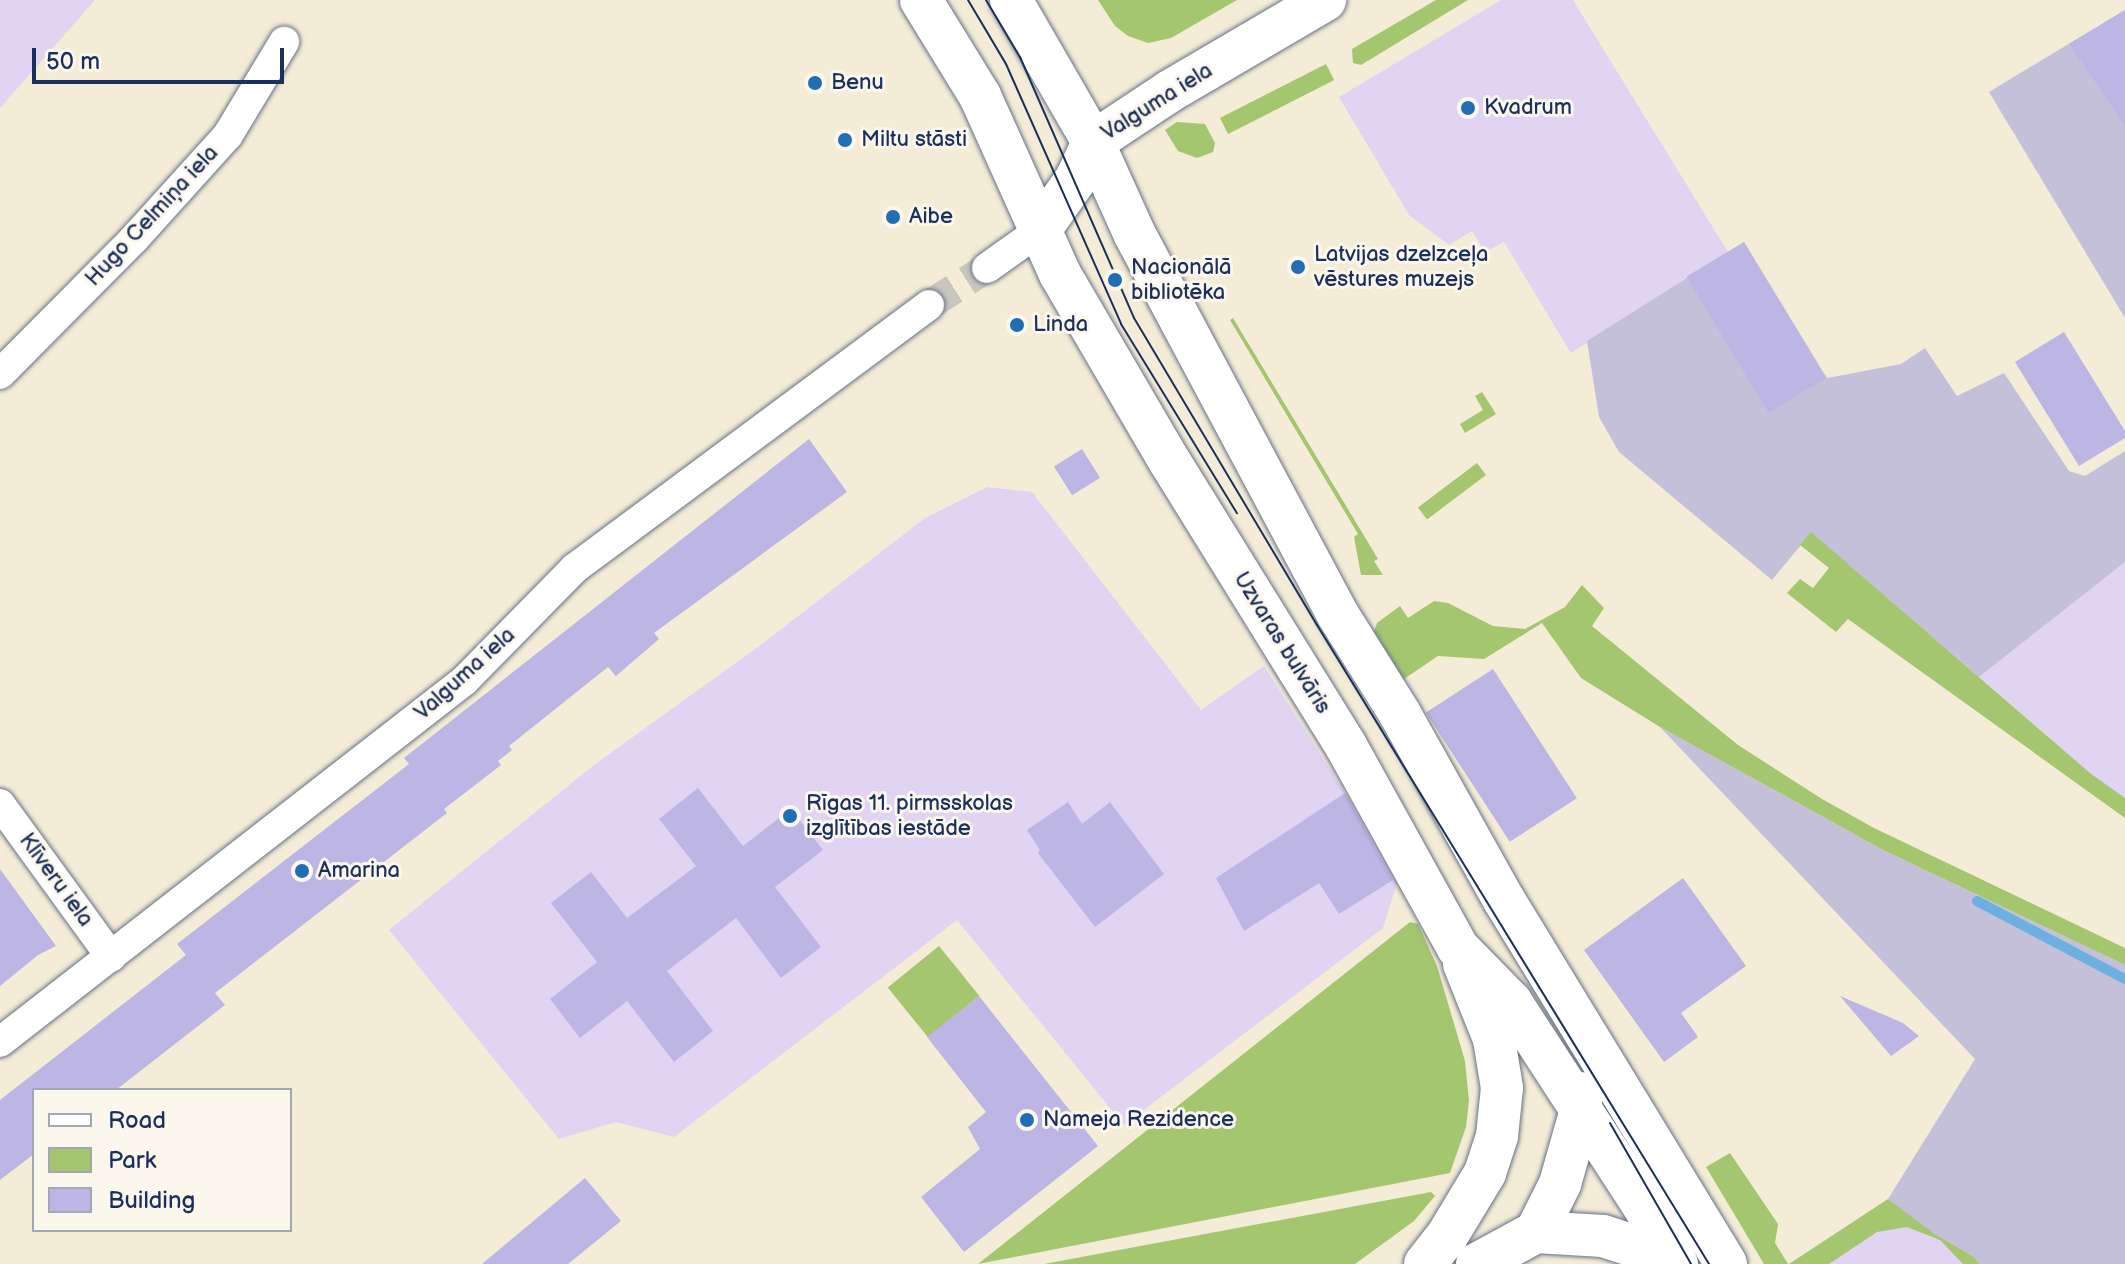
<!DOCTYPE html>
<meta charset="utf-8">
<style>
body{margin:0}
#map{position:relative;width:2125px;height:1264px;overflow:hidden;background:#f4ecd6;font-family:"Balsamiq Sans",sans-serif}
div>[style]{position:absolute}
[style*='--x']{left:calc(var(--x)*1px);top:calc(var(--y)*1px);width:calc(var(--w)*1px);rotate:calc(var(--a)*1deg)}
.built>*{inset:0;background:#e1d4f3}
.industrial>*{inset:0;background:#c5c0da}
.green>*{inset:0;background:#a4c66f;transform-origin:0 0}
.stream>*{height:10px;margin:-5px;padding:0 5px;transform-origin:5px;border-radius:5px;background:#6cafe1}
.building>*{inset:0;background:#bdb5e3;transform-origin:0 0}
.street-tunnel>*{height:30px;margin-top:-15px;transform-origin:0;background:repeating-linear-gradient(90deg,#c9c6be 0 30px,transparent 0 45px)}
.roads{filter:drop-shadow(0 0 2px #677188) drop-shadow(0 0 2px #677188)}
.street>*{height:30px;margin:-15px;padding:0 15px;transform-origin:15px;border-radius:15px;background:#fff}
.secondary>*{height:42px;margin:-21px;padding:0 21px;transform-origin:21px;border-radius:21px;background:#fff}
.tram>*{height:2px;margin:-1px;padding:0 1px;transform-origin:1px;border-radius:1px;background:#1b2f5e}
.dots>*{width:22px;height:22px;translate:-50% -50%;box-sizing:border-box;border:4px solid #fbf7ec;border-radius:50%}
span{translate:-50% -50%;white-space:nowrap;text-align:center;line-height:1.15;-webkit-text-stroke:6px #fbf7ec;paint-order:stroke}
.poi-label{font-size:22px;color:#1b2f5e}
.left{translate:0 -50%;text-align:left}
.street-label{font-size:22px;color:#1b2f5e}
.legend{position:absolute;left:32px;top:1088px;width:260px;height:144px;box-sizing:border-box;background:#fbf7ec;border:2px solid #a1a7b3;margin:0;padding:10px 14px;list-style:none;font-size:24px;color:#1b2f5e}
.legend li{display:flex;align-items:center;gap:16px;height:40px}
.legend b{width:40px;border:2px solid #a1a7b3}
.scale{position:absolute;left:32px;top:48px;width:252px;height:36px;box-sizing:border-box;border:4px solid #1b2f5e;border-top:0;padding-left:10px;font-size:24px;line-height:28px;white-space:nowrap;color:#1b2f5e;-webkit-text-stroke:6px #fbf7ec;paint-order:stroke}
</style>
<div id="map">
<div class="built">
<div style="clip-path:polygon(0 0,95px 0,0 108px)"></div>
<div style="clip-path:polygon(1501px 0,1573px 0,1728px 252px,1571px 353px,1504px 242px,1485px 252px,1472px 231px,1449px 245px,1409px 215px,1339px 97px)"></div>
<div style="clip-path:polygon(987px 487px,1032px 492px,1201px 710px,1264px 666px,1399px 877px,1383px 928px,1124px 1125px,957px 920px,674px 1137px,616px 1122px,559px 1139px,389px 930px,594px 765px,762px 644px,925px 518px)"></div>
<div style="clip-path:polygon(2125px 562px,2125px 798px,2090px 773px,1979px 677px)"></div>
<div style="clip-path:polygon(1888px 1199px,1979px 1264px,1789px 1264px)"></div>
</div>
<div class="industrial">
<div style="clip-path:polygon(2125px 10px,2125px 318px,1989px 92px)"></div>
<div style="clip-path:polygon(1744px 242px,1827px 378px,1901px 364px,1925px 348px,1957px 396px,2004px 373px,2069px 471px,2085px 476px,2125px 451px,2125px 562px,1979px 677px,1811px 533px,1772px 580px,1619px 452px,1599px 417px,1587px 341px)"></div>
<div style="clip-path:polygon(1660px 727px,1883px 850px,2125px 965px,2125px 1264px,1979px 1264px,1974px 1257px,1936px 1236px,1888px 1199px,1975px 1059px)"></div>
</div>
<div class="green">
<div style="clip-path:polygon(1098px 0,1237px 0,1171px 38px,1148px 43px,1128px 36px,1115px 26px)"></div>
<div style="clip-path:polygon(1436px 0,1468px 0,1361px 65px,1353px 63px,1352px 49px)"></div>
<div style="left:1326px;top:64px;width:18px;height:119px;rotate:63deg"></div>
<div style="clip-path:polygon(1177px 122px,1205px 124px,1215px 143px,1213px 152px,1197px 158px,1178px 151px,1165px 130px)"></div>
<div style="clip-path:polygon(1233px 318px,1378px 559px,1374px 561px,1383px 575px,1361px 575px,1354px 537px,1358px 534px,1230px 320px)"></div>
<div style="clip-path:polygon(1482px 392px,1496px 414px,1465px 433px,1460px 424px,1483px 410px,1475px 396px)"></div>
<div style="left:1477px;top:463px;width:15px;height:74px;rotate:53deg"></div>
<div style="clip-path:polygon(1811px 532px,2090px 773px,2125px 798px,2125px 818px,1848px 619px,1836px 632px,1787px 593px,1800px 579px,1813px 588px,1829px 568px,1800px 545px)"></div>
<div style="clip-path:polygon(1582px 585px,1604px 608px,1592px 626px,1738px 745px,1822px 799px,1874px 828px,2125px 948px,2125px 965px,1883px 850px,1660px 727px,1581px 678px,1542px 623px,1484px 659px,1438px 656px,1404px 679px,1374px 632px,1377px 623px,1400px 606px,1408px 618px,1434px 601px,1448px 603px,1493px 626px,1525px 629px,1565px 607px)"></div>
<div style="clip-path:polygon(1410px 922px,1418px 924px,1437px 966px,1465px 1061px,1469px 1101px,1466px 1127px,1450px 1173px,978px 1264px)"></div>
<div style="left:939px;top:946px;width:64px;height:66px;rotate:51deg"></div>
<div style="clip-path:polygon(1730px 1153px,1778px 1224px,1775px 1243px,1788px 1264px,1764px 1264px,1706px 1167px)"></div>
<div style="clip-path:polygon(1431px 1192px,1435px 1196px,1414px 1221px,1355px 1264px,1044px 1264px)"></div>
<div style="clip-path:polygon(1888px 1199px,1936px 1235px,1974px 1257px,1979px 1264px,1963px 1264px,1940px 1240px,1907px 1227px,1877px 1232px,1829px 1264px,1789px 1264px)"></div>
</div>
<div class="stream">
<div style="--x:1977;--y:901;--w:167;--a:27.8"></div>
</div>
<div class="building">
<div style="clip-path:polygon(2125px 10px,2125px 126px,2069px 44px)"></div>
<div style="left:1744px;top:242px;width:159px;height:67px;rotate:59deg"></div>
<div style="clip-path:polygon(2064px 332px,2125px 431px,2125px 438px,2079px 466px,2015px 362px)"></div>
<div style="clip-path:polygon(809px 439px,847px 492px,654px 633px,659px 639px,616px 676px,608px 667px,509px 746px,512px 750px,498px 761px,501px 765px,444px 809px,447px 813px,215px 993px,225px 1005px,116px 1090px,34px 1090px,34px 1154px,0 1180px,0 1100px,186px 955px,177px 944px,409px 764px,404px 758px)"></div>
<div style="left:1082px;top:449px;width:34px;height:33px;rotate:58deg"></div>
<div style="left:1493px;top:669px;width:154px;height:80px;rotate:57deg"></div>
<div style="clip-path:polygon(698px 788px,743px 846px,791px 809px,823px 850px,775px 887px,821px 947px,781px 978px,736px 918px,667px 971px,713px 1031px,674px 1062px,627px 1001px,580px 1038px,550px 999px,597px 962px,551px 903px,591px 872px,627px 918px,696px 866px,659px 819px)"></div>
<div style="clip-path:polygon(1345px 793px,1393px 880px,1339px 914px,1319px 883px,1244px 931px,1216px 878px)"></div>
<div style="clip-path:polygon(1068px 802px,1082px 824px,1110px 802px,1164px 874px,1095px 927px,1038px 853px,1040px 850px,1027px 830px)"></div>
<div style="clip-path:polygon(0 869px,56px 946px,38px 955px,0 986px)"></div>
<div style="clip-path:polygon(1683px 878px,1746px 966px,1681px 1013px,1698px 1037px,1664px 1062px,1584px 950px)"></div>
<div style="clip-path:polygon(979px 996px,1098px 1146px,964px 1252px,921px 1197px,980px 1149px,968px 1127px,986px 1112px,927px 1037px)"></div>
<div style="clip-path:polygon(1840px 996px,1903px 1023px,1919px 1036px,1891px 1056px)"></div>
<div style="clip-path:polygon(585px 1178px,621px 1221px,568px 1264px,482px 1264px)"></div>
</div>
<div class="street-tunnel">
<div style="--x:929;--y:305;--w:69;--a:-32.5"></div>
</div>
<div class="roads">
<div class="street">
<div style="--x:987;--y:268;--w:65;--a:-35.6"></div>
<div style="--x:0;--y:374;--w:190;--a:-45.2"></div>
<div style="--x:134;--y:239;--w:140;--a:-47.9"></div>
<div style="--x:228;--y:135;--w:109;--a:-58.9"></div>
<div style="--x:0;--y:804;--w:189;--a:54"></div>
<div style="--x:0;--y:1042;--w:588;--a:-37.88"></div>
<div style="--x:464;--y:681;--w:158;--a:-45.5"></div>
<div style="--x:575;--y:568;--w:441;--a:-36.6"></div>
</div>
<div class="secondary">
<div style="--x:921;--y:0;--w:113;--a:58.4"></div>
<div style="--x:980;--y:96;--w:195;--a:65.8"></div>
<div style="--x:1060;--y:274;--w:218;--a:59.7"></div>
<div style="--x:1170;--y:462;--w:334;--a:58.2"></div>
<div style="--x:1346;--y:746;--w:231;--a:61"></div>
<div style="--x:1458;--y:948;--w:76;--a:45.5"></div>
<div style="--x:1511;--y:1002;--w:242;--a:57"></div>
<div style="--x:1643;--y:1205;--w:68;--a:60"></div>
<div style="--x:1011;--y:0;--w:164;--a:60"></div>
<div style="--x:1093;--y:142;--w:100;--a:65.7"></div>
<div style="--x:1134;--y:233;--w:433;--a:61.9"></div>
<div style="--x:1338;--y:615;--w:117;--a:57.9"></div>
<div style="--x:1400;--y:714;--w:213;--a:60.8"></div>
<div style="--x:1504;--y:900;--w:426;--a:58.6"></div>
<div style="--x:1040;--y:230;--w:62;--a:-54.8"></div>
<div style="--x:1076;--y:179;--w:41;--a:-65.3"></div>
<div style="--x:1093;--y:142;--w:92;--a:-33.5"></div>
<div style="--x:1170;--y:91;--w:180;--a:-30.4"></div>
<div style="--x:1536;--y:1232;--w:54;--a:-63.4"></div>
<div style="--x:1560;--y:1184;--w:77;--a:-74.2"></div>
<div style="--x:1581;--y:1110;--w:17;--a:-90"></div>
<div style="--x:1425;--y:1264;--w:36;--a:-52"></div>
<div style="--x:1447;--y:1236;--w:74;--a:-58.9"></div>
<div style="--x:1485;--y:1173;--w:39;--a:-72"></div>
<div style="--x:1497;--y:1136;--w:48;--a:-84.1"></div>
<div style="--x:1502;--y:1088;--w:50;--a:-99.3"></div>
<div style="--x:1494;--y:1039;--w:81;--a:-111.8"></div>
<div style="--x:1477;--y:1264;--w:67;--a:-28.5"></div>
<div style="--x:1536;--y:1232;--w:67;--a:3.4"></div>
<div style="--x:1603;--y:1236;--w:75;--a:17.9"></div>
</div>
</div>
<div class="tram">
<div style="--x:968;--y:0;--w:74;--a:59.3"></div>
<div style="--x:1006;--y:64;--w:284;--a:66.1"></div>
<div style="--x:1121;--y:324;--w:222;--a:58.5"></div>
<div style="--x:986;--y:0;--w:66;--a:59.2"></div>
<div style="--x:1020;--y:57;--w:285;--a:66.4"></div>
<div style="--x:1134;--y:318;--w:357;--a:59.2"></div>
<div style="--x:1317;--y:625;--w:750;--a:58.47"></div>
<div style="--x:1610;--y:1123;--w:163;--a:60.1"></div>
</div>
<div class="dots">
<div style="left:815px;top:83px;background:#1f6fb2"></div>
<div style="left:1468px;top:108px;background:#1f6fb2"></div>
<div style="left:845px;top:140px;background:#1f6fb2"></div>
<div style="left:893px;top:217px;background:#1f6fb2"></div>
<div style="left:1298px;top:267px;background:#1f6fb2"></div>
<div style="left:1115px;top:280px;background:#1f6fb2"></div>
<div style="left:1017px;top:325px;background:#1f6fb2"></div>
<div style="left:790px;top:816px;background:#1f6fb2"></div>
<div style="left:302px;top:871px;background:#1f6fb2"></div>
<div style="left:1027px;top:1120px;background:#1f6fb2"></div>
</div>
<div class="poi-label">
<span class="left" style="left:831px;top:83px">Benu</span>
<span class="left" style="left:1484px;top:108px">Kvadrum</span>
<span class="left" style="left:861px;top:140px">Miltu stāsti</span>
<span class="left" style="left:909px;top:217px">Aibe</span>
<span class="left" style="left:1314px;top:267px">Latvijas dzelzceļa<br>vēstures muzejs</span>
<span class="left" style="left:1131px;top:280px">Nacionālā<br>bibliotēka</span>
<span class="left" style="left:1033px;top:325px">Linda</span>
<span class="left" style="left:806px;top:816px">Rīgas 11. pirmsskolas<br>izglītības iestāde</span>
<span class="left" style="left:318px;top:871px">Amarina</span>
<span class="left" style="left:1043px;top:1120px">Nameja Rezidence</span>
</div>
<div class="street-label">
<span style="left:1157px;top:102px;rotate:-32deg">Valguma iela</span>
<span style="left:152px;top:216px;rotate:-47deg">Hugo Celmiņa iela</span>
<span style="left:1282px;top:643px;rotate:58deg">Uzvaras bulvāris</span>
<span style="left:465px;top:674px;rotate:-42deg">Valguma iela</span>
<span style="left:56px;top:880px;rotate:54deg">Klīveru iela</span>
</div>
<ul class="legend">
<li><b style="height:10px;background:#fff"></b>Road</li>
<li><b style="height:22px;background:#a4c66f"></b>Park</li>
<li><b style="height:22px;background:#bdb5e3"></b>Building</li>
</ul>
<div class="scale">50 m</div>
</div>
